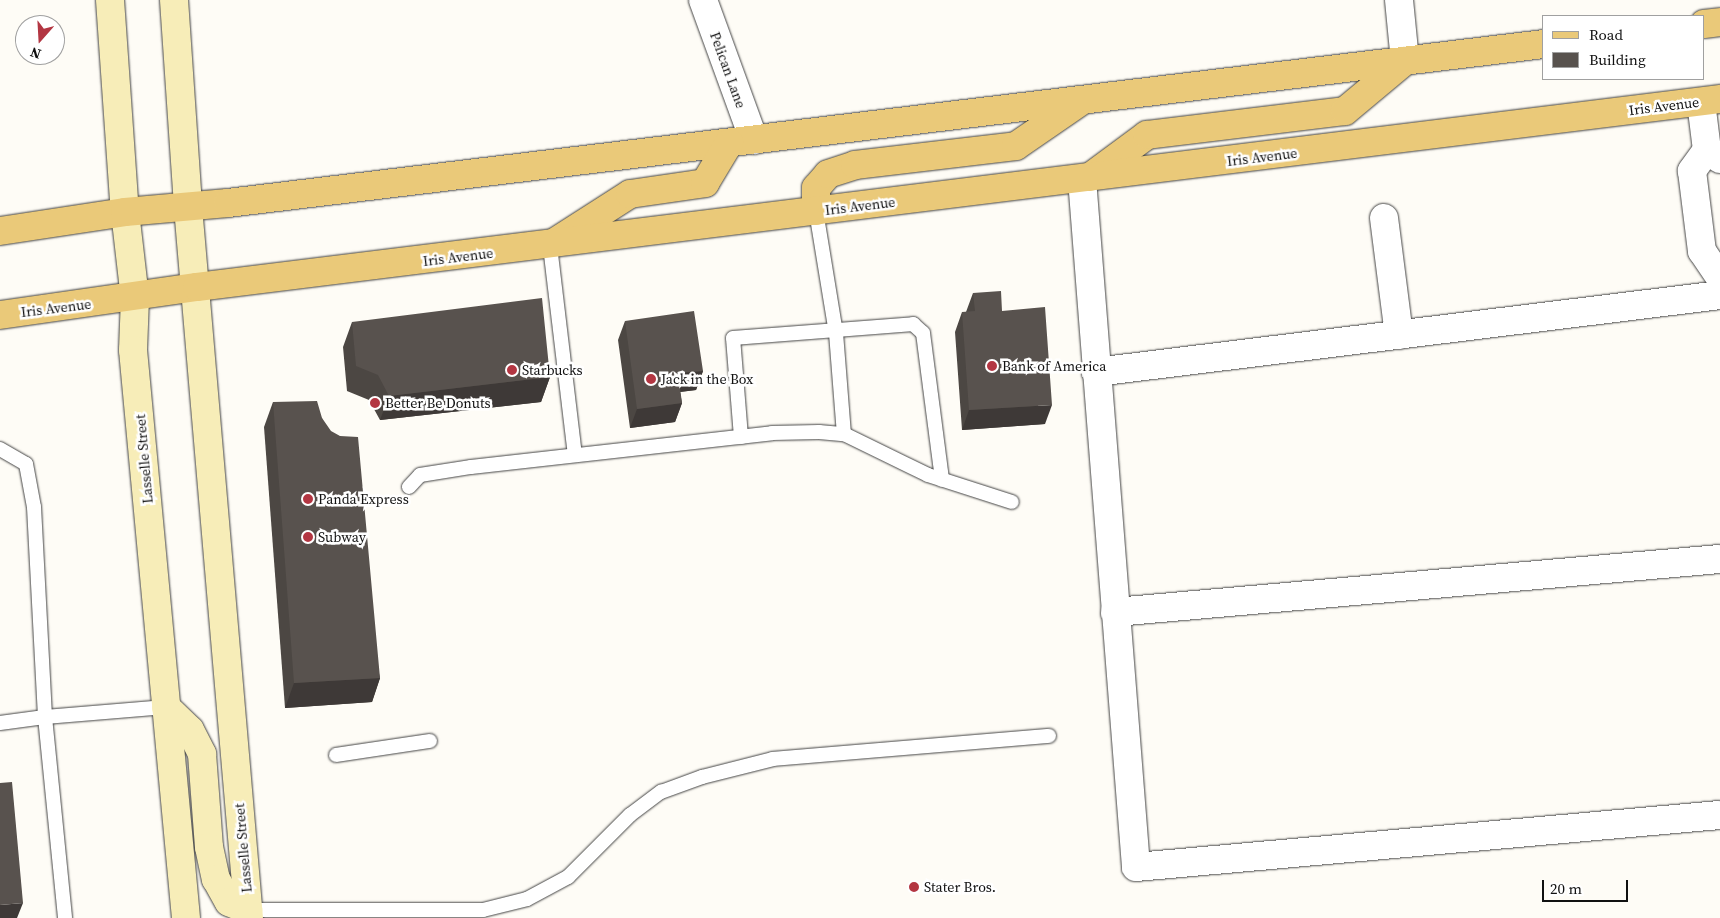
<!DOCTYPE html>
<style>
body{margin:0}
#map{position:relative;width:1720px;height:918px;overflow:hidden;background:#fefcf6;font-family:"Source Serif 4",serif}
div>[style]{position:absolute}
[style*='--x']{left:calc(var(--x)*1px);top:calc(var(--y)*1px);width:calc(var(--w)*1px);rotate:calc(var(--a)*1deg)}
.roads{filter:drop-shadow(0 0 1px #444) drop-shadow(0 0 1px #444)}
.lane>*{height:14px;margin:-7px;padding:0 7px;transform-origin:7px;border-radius:7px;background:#fff}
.street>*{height:28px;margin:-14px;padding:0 14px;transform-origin:14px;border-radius:14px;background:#fff}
.secondary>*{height:28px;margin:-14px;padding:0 14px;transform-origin:14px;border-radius:14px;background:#f7edb8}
.primary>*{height:28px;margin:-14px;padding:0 14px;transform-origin:14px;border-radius:14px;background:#eac979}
.wall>*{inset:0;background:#4c4743}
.shaded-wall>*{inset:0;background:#3e3937}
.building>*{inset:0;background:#58524e}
.dots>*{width:14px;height:14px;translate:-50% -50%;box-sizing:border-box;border:2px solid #fff;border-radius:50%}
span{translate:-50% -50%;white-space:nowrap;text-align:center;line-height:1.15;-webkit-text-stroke:5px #fff;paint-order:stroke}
.street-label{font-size:14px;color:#111}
.poi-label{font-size:14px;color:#111}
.left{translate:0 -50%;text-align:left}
.legend{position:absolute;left:1542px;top:15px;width:162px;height:65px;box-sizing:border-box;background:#fff;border:1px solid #a0a0a0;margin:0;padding:6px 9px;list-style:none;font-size:15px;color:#111}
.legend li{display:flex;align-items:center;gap:10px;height:25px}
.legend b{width:25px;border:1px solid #a0a0a0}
.north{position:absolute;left:15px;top:15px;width:50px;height:50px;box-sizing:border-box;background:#fff;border:1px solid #a0a0a0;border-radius:50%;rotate:199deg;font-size:14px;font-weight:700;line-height:20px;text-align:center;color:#111}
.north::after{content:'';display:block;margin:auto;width:18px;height:22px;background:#b33642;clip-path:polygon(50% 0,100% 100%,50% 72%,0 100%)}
.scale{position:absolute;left:1542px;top:880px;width:86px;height:22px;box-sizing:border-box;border:2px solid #111;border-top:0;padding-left:6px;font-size:15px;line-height:18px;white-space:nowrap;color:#111;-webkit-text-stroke:4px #fff;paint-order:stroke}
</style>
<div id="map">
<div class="roads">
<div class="lane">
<div style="--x:816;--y:211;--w:124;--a:80.7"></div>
<div style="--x:836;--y:333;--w:101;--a:85.5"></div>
<div style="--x:550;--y:246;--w:210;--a:83.2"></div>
<div style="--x:741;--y:437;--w:99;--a:-94.6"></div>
<div style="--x:733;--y:338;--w:181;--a:-4.4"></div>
<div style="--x:913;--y:324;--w:13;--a:42"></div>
<div style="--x:923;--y:333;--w:148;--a:82.6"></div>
<div style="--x:0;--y:449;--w:30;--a:30"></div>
<div style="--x:26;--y:464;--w:44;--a:79.5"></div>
<div style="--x:34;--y:507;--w:210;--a:87"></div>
<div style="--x:45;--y:717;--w:121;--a:-4.7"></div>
<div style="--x:409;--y:487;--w:16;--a:-47"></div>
<div style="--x:420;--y:475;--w:52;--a:-8.9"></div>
<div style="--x:471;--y:467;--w:303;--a:-6.4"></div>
<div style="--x:772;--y:433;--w:47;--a:-1.2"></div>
<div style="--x:819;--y:432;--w:25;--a:5"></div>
<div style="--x:844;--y:434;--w:93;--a:26"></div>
<div style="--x:928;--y:475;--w:88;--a:17.8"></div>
<div style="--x:0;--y:723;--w:45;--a:-7.6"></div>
<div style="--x:45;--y:717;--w:202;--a:84.3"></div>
<div style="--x:336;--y:755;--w:95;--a:-8.5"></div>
<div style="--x:248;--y:910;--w:235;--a:0"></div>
<div style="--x:483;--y:910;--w:45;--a:-14"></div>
<div style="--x:527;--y:899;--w:47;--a:-28.2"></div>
<div style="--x:568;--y:877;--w:88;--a:-45"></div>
<div style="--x:630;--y:815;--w:39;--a:-37"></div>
<div style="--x:661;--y:792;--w:44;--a:-20.1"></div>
<div style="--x:702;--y:777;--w:73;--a:-14.2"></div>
<div style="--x:773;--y:759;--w:277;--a:-4.8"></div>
</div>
<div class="street">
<div style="--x:703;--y:0;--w:149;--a:70"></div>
<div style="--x:1399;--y:0;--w:61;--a:84.4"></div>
<div style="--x:1701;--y:102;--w:48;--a:82.9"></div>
<div style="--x:1720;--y:159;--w:16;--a:-145"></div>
<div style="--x:1707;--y:150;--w:26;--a:126"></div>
<div style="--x:1692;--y:171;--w:81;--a:82.9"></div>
<div style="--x:1702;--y:251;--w:32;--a:56"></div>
<div style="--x:1082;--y:179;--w:690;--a:85.51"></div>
<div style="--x:1136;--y:867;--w:586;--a:-5.09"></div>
<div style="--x:1384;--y:218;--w:118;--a:82.7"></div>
<div style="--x:1096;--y:372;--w:629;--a:-7.03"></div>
<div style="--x:1115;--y:612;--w:607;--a:-5.01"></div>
</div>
<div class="secondary">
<div style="--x:110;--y:0;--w:213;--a:86"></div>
<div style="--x:125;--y:212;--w:87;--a:83.4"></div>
<div style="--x:135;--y:298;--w:52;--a:92.2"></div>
<div style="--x:133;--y:350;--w:570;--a:84.67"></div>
<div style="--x:174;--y:0;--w:207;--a:86.1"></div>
<div style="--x:188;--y:207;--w:714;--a:85.1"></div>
<div style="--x:166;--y:707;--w:33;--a:44"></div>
<div style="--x:190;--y:730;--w:27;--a:63"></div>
<div style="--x:202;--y:754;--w:93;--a:85.7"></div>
<div style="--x:209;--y:847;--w:33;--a:78"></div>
<div style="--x:216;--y:879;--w:26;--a:61"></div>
<div style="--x:229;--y:902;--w:21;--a:23"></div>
</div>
<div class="primary">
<div style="--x:1704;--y:24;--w:16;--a:-7"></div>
<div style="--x:1090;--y:177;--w:71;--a:-36.4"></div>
<div style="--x:1147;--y:135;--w:199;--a:-6.9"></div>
<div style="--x:1345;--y:111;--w:78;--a:-39.8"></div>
<div style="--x:816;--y:211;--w:23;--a:-90"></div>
<div style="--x:816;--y:188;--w:18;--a:-49"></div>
<div style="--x:828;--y:174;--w:28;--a:-18"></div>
<div style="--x:855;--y:165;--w:162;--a:-6.7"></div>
<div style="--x:1016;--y:146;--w:78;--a:-34.5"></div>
<div style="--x:0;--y:231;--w:126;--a:-8.6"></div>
<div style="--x:125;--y:212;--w:103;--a:-5"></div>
<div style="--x:228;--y:203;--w:1326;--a:-6.89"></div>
<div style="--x:555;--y:242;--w:89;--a:-32.6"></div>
<div style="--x:630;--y:194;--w:76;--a:-8.3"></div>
<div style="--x:705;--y:183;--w:47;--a:-59"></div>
<div style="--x:0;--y:315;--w:199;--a:-8.1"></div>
<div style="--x:197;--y:287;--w:1535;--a:-7.04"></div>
</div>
</div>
<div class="wall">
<div style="clip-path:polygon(973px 293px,1002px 311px,1045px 424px,962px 430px,955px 332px,962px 312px,966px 312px)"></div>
<div style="clip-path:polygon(625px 321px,703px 371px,696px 390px,680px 392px,682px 403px,675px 422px,630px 428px,618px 340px)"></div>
<div style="clip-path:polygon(352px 322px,550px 377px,541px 402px,380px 420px,369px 400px,347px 391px,343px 347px)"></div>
<div style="clip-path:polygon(273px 402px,322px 418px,380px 678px,372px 702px,285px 708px,264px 427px)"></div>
</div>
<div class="shaded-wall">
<div style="clip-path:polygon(703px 371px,696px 390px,671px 393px,678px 373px)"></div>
<div style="clip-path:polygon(550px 377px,541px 402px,380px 420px,389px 396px)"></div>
<div style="clip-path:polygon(682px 403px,675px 422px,630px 428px,637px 409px)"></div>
<div style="clip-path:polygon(1052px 405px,1045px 424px,962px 430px,969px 410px)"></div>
<div style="clip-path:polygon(380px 678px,372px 702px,285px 708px,294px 683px)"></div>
<div style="clip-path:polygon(23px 903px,17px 918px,0 918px,0 905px)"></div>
</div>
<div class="building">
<div style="clip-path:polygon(1001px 291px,1002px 311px,1045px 307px,1052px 405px,969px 410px,962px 312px,975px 311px,973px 293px)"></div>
<div style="clip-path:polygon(542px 298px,550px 377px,389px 396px,378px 375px,356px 366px,352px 322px)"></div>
<div style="clip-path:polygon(694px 311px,703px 371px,678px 373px,682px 403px,637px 409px,625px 321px)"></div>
<div style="clip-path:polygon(317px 401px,322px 418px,331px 431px,340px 436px,358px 437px,380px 678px,294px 683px,273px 402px)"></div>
<div style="clip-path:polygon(12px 782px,23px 903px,0 905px,0 783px)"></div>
</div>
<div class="dots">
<div style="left:992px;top:366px;background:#b33642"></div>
<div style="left:512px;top:370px;background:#b33642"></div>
<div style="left:651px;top:379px;background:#b33642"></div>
<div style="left:375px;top:403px;background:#b33642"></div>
<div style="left:308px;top:499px;background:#b33642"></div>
<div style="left:308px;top:537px;background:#b33642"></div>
<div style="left:914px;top:887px;background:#b33642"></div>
</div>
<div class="street-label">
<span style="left:728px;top:70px;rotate:70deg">Pelican Lane</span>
<span style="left:1664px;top:106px;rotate:-7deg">Iris Avenue</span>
<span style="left:1262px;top:157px;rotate:-7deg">Iris Avenue</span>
<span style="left:860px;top:206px;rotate:-7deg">Iris Avenue</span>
<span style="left:458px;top:257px;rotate:-7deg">Iris Avenue</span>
<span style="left:56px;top:308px;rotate:-7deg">Iris Avenue</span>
<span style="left:144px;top:459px;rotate:-95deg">Lasselle Street</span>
<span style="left:243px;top:848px;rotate:-95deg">Lasselle Street</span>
</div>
<div class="poi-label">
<span class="left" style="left:1002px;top:366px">Bank of America</span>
<span class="left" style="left:522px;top:370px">Starbucks</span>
<span class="left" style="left:661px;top:379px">Jack in the Box</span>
<span class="left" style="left:385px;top:403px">Better Be Donuts</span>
<span class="left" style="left:318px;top:499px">Panda Express</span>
<span class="left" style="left:318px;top:537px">Subway</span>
<span class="left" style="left:924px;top:887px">Stater Bros.</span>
</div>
<ul class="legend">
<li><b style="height:6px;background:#eac979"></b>Road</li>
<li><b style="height:14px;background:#58524e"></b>Building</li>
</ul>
<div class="north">N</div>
<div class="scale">20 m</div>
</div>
